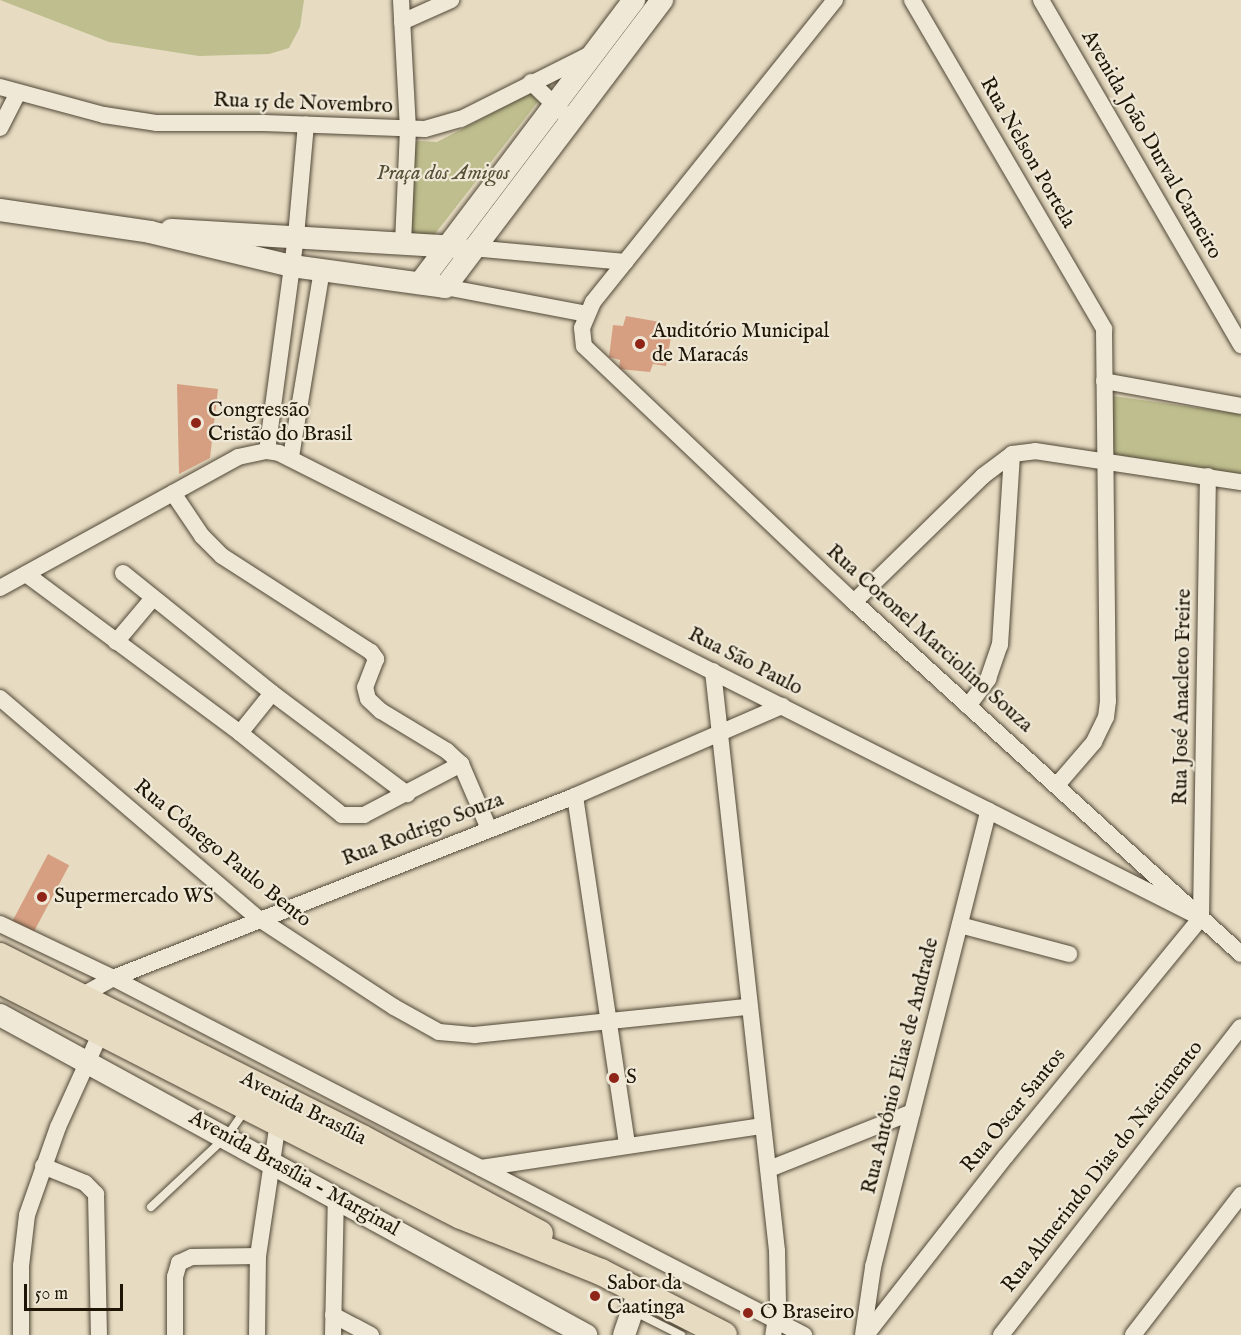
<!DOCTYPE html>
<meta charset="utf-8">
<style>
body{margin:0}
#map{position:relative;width:1241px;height:1335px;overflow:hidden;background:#e7dcc2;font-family:"IM FELL English",serif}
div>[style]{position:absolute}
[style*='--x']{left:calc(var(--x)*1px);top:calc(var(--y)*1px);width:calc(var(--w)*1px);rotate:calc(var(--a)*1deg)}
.green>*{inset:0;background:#bebe8e}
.building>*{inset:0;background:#d79f82;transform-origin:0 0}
.roads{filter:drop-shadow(0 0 2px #514736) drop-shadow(0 0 2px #514736)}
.lane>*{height:8px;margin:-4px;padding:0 4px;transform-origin:4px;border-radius:4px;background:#efe8d7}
.street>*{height:16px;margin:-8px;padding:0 8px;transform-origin:8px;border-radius:8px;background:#efe8d7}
.secondary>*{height:22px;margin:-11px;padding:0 11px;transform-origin:11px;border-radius:11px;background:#efe8d7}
.primary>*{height:26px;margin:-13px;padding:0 13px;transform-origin:13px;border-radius:13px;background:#e7dcc2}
.dots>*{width:16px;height:16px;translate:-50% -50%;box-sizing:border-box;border:3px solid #efe8d7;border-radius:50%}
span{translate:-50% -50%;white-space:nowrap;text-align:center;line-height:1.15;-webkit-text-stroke:4.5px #efe8d7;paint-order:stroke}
.street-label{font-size:21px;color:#1f1507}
.park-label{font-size:21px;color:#575036;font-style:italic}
.poi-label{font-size:21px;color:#1f1507}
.left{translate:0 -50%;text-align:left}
.scale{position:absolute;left:24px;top:1284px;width:99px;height:27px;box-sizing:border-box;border:3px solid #1f1507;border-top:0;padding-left:8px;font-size:18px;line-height:21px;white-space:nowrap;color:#1f1507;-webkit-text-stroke:4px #efe8d7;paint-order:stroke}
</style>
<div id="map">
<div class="green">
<div style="clip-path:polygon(0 0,304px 0,300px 27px,289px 48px,269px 54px,199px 56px,109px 42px)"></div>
<div style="clip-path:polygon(554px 81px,431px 239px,406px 242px,412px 146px,418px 141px,437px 142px)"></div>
<div style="clip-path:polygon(1113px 396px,1241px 414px,1241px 476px,1112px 454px)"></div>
</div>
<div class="building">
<div style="clip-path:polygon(626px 316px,660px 322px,659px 330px,672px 331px,666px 366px,653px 364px,650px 372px,619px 369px,620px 360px,609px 357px,613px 325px,623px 326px)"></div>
<div style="clip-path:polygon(177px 384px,218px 389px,210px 458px,179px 474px)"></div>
<div style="left:48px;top:854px;width:24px;height:82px;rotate:28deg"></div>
</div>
<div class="roads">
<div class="lane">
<div style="--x:151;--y:1207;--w:104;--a:-43.1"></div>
<div style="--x:227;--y:1136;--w:32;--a:-55"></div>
<div style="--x:633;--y:1311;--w:54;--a:26.6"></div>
</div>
<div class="street">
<div style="--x:401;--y:0;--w:129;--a:86.9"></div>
<div style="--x:408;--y:129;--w:115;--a:92.5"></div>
<div style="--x:835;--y:0;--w:387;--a:128.7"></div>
<div style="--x:593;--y:302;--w:28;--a:113"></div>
<div style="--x:582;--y:328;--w:18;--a:84"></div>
<div style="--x:584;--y:346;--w:372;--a:43.5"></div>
<div style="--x:854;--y:602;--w:523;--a:42.29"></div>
<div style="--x:912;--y:0;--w:381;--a:59.7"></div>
<div style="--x:1104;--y:329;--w:372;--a:89.4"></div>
<div style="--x:1108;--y:701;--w:16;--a:97"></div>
<div style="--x:1106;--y:717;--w:28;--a:116"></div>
<div style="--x:1094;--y:742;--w:57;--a:130.7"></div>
<div style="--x:1041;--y:0;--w:399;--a:59.9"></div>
<div style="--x:402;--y:22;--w:54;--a:-24.2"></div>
<div style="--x:531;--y:82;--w:43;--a:44.1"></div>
<div style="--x:0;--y:87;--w:108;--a:15.1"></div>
<div style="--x:104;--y:115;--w:54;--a:8.6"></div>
<div style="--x:157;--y:123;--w:107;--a:0"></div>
<div style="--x:264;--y:123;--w:161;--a:2.1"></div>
<div style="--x:425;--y:129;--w:37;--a:-16"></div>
<div style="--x:461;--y:119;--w:145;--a:-26.6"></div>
<div style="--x:0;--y:128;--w:39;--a:-63"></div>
<div style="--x:472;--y:248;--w:154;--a:5.2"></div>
<div style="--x:445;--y:287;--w:144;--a:10.8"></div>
<div style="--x:1104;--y:381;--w:139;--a:10.3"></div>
<div style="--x:267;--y:451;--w:217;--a:-82.3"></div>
<div style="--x:296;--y:236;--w:112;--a:-84.9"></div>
<div style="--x:291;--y:457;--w:191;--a:-80.6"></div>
<div style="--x:173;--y:493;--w:52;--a:56"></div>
<div style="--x:202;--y:536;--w:28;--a:45"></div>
<div style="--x:222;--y:556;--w:177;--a:32.8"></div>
<div style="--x:371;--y:652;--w:9;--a:54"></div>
<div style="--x:376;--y:659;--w:30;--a:111"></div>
<div style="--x:365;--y:687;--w:12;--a:76"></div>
<div style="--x:368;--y:699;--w:18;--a:43"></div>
<div style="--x:381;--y:711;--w:77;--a:31.2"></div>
<div style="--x:447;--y:751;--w:19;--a:43"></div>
<div style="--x:461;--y:764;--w:71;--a:66.7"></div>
<div style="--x:123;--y:573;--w:191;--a:38.8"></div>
<div style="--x:272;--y:693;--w:169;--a:36.8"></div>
<div style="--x:26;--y:574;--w:267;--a:36.6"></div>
<div style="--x:240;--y:733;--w:131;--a:38.8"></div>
<div style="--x:342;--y:815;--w:22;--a:0"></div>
<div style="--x:364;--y:815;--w:110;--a:-27.7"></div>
<div style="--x:0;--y:588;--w:272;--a:-28.8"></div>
<div style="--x:238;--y:457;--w:30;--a:-12"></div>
<div style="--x:267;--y:451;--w:12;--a:9"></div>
<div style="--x:279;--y:453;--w:1033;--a:26.76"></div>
<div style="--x:854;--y:602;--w:180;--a:-44.3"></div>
<div style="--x:983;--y:476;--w:36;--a:-37"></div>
<div style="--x:1012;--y:454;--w:23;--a:-7"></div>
<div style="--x:1035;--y:451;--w:208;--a:8.6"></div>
<div style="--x:116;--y:642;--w:57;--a:-49.9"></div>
<div style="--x:713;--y:671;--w:584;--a:83.7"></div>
<div style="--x:777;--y:1251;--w:54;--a:88.9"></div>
<div style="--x:778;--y:1305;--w:30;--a:99"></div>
<div style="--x:0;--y:698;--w:339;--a:40.5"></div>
<div style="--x:258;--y:918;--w:163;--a:33.2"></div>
<div style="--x:394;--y:1007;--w:51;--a:29.1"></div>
<div style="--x:439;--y:1032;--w:36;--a:5"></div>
<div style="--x:475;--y:1035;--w:274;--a:-5.9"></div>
<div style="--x:968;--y:706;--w:34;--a:-53"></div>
<div style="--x:988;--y:679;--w:36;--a:-71"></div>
<div style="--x:1000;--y:645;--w:191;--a:-86.4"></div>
<div style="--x:240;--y:733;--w:51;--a:-51.3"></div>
<div style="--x:575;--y:796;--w:353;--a:81.5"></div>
<div style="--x:0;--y:924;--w:125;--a:25.5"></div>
<div style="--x:113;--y:978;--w:778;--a:27.32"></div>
<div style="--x:960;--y:925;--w:113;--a:14.9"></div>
<div style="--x:81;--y:996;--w:37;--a:-29"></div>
<div style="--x:113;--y:978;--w:497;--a:-21.5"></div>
<div style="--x:575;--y:796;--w:226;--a:-23.5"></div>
<div style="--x:43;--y:1166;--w:45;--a:22"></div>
<div style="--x:85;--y:1183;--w:16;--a:45"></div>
<div style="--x:96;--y:1194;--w:141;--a:88.8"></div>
<div style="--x:481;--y:1168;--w:283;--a:-8.5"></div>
<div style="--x:769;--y:1169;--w:154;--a:-21.7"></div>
<div style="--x:333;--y:1315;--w:43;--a:27.8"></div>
<div style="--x:21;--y:1335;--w:69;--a:-90"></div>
<div style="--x:21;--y:1266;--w:51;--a:-83.3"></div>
<div style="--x:27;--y:1215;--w:93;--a:-70.6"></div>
<div style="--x:58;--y:1127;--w:104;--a:-65.6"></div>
<div style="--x:175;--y:1335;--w:58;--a:-90"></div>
<div style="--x:175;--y:1277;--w:15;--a:-74"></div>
<div style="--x:179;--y:1263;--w:14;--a:-25"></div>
<div style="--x:192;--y:1257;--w:66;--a:-0.9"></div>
<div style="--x:257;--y:1335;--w:79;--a:-89.3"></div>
<div style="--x:258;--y:1256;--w:135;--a:-81.5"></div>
<div style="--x:333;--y:1335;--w:139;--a:-88.8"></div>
<div style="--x:863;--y:1335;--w:69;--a:-81.6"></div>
<div style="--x:873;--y:1267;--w:471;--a:-75.8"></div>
<div style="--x:866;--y:1335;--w:227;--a:-52"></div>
<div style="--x:1006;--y:1156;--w:308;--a:-50.7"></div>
<div style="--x:1201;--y:918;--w:442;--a:-89.1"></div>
<div style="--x:1001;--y:1335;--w:390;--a:-52.1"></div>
<div style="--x:1133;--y:1335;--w:177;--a:-52.4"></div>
</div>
<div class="secondary">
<div style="--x:0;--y:210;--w:152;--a:8.3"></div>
<div style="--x:150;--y:232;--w:146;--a:13.5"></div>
<div style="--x:292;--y:266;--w:154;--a:7.8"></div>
<div style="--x:445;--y:287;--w:360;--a:-52.9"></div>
<div style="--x:171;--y:230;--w:288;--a:3.4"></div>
<div style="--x:420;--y:283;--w:355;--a:-52.9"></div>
<div style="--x:0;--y:1015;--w:668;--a:28.64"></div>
<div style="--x:624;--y:1335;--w:46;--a:-71.2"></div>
</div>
<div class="primary">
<div style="--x:0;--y:956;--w:405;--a:26.7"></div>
<div style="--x:362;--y:1138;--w:202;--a:28.3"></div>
<div style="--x:0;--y:981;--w:517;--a:27.01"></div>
<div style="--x:461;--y:1216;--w:151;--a:21.8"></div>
<div style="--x:601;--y:1272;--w:138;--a:27.1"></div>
</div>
</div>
<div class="dots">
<div style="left:640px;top:344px;background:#8f2418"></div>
<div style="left:196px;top:423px;background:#8f2418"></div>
<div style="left:42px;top:897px;background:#8f2418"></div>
<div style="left:614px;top:1078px;background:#8f2418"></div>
<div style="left:595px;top:1296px;background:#8f2418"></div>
<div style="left:748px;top:1313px;background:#8f2418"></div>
</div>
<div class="street-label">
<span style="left:303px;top:104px;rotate:2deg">Rua 15 de Novembro</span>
<span style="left:1151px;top:145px;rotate:60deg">Avenida João Durval Carneiro</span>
<span style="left:1027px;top:153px;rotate:60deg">Rua Nelson Portela</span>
<span style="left:929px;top:639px;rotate:42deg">Rua Coronel Marciolino Souza</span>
<span style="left:745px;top:662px;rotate:27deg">Rua São Paulo</span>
<span style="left:1183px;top:697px;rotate:-89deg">Rua José Anacleto Freire</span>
<span style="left:423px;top:830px;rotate:-21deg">Rua Rodrigo Souza</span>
<span style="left:222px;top:854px;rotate:39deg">Rua Cônego Paulo Bento</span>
<span style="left:901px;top:1066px;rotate:-76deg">Rua Antônio Elias de Andrade</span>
<span style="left:303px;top:1109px;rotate:27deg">Avenida Brasília</span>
<span style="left:1014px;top:1111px;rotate:-51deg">Rua Oscar Santos</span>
<span style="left:1103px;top:1167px;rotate:-52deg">Rua Almerindo Dias do Nascimento</span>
<span style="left:294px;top:1174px;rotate:29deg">Avenida Brasília - Marginal</span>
</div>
<div class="park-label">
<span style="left:443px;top:174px">Praça dos Amigos</span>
</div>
<div class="poi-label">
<span class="left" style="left:652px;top:344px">Auditório Municipal<br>de Maracás</span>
<span class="left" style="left:208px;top:423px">Congressão<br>Cristão do Brasil</span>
<span class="left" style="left:54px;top:897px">Supermercado WS</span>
<span class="left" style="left:626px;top:1078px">S</span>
<span class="left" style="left:607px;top:1296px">Sabor da<br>Caatinga</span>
<span class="left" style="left:760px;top:1313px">O Braseiro</span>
</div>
<div class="scale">50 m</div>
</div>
